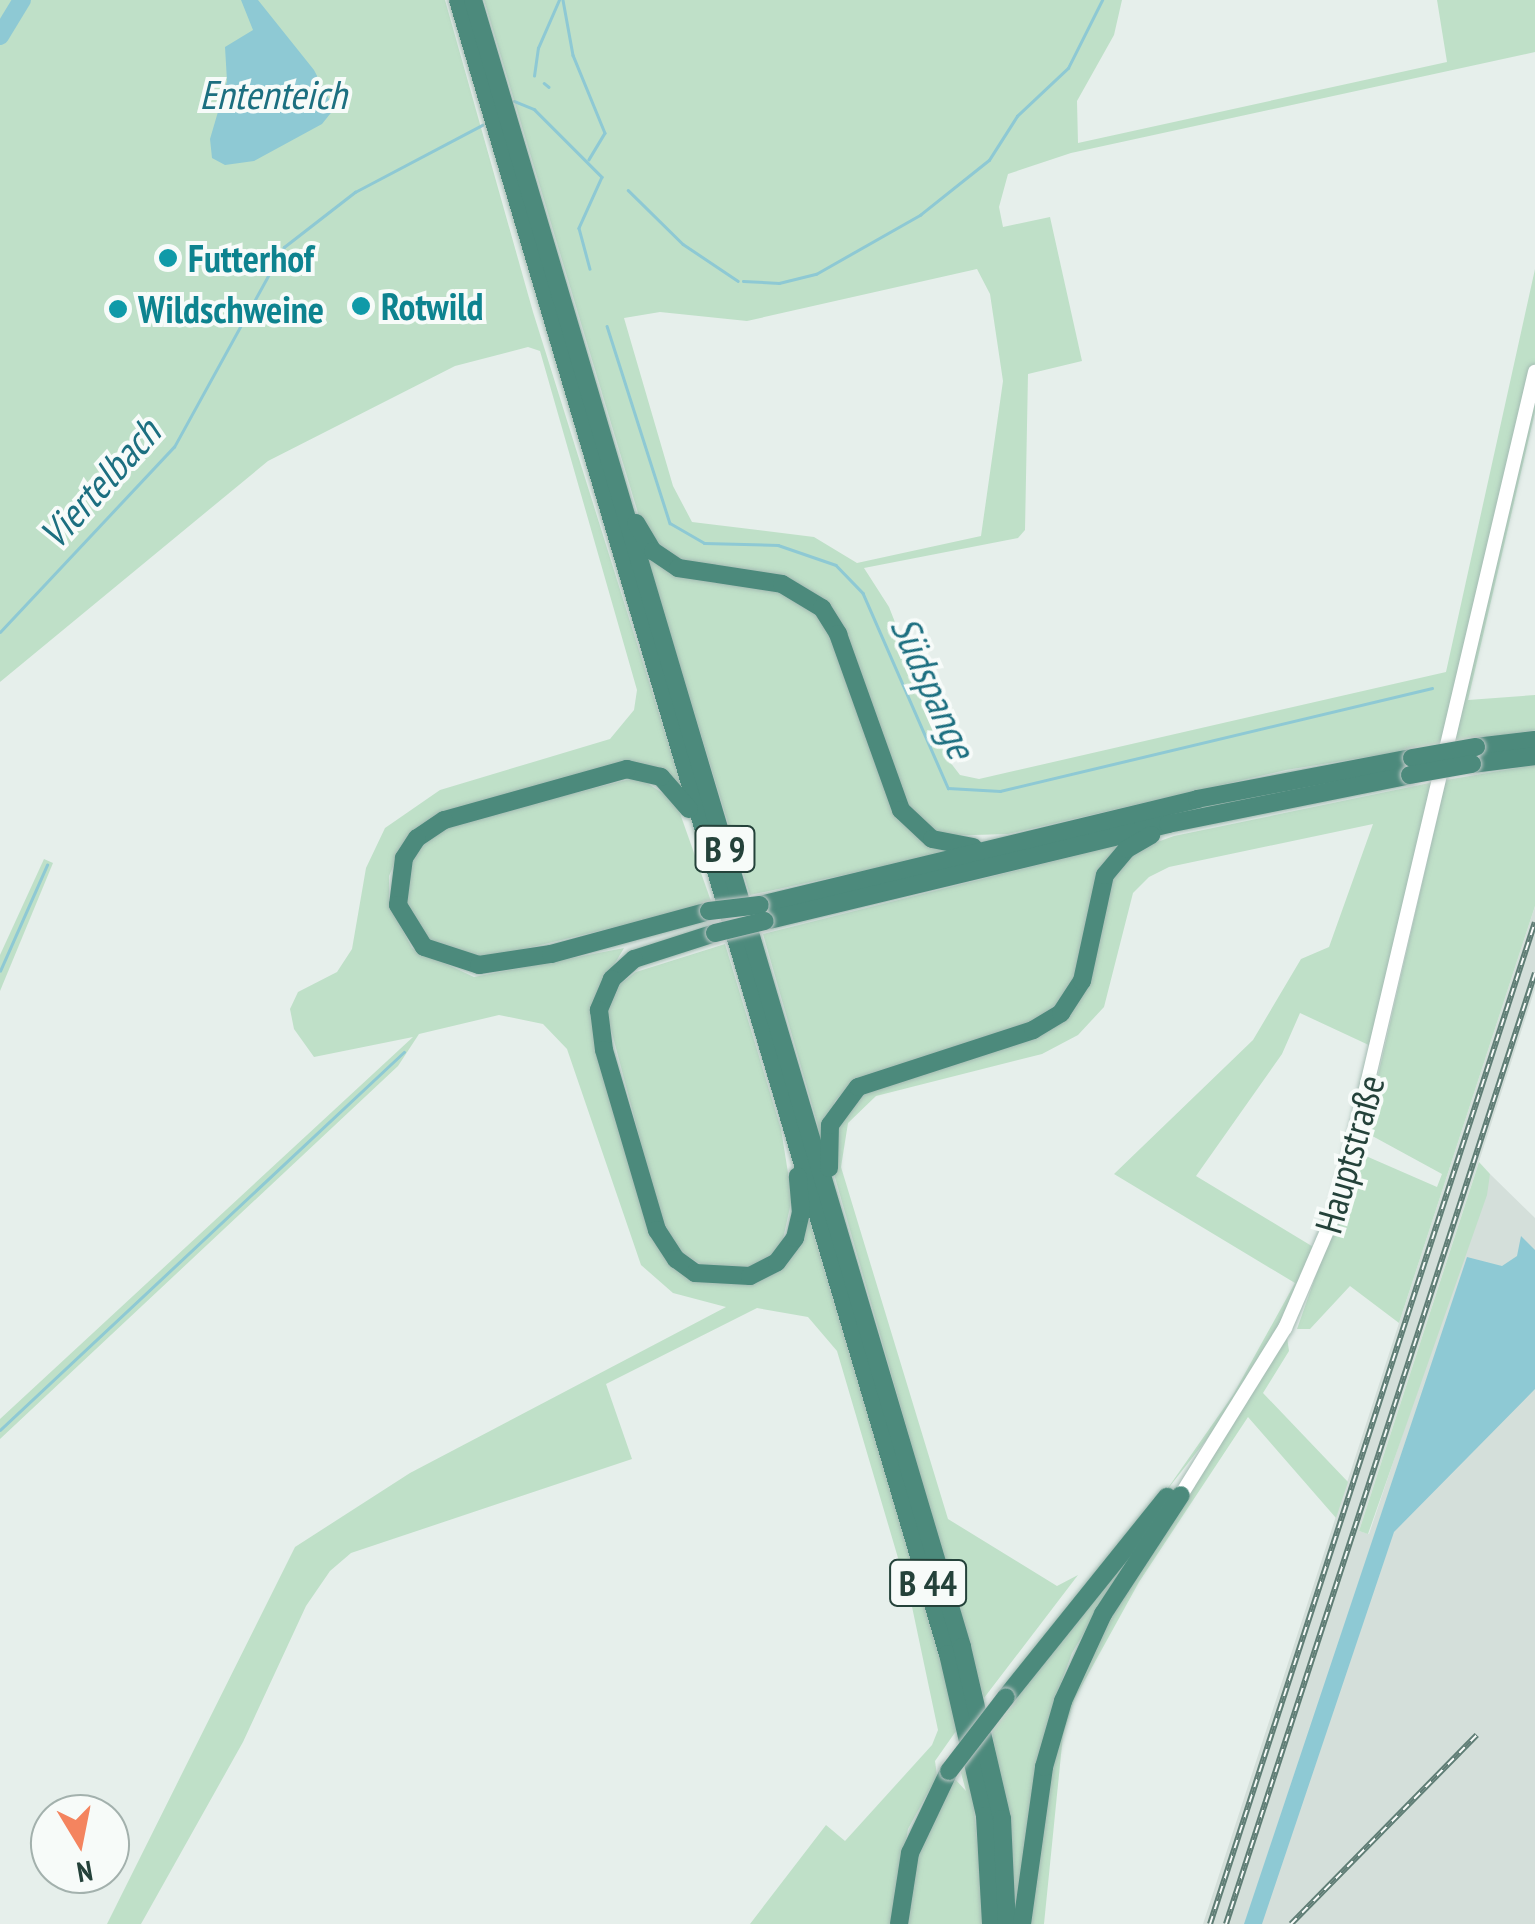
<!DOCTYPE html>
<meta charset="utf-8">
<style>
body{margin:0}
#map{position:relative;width:1535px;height:1924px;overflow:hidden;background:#e6efeb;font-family:"PT Sans Narrow",sans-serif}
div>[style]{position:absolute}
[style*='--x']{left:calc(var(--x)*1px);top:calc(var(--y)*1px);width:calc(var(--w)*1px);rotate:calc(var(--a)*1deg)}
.built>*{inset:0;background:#d4dfda}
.green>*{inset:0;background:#bfe0c8}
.water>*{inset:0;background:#8ec9d4}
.stream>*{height:2.5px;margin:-1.25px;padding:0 1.25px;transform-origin:1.25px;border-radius:1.25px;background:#8ec9d4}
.river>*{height:18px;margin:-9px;padding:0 9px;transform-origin:9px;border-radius:9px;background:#8ec9d4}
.roads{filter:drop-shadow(0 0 2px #a4bbb3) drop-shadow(0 0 2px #a4bbb3)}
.secondary>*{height:14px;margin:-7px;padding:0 7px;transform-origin:7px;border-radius:7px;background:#fff}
.trunk>*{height:18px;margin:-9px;padding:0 9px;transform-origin:9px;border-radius:9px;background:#4c8a7c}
.rail>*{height:6px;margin-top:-3px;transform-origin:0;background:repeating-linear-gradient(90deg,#f7fbf9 0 8px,#5f7d75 0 16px);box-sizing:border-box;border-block:2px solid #5f7d75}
.bridges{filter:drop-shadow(0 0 2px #c2cac8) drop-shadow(0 0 2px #c2cac8)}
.trunk-bridge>*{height:18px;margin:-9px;padding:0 9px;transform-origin:9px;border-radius:9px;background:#4c8a7c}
.dots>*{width:28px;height:28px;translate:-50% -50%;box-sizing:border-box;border:5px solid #f7fbf9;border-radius:50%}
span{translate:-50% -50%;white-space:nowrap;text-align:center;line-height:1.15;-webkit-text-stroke:8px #f7fbf9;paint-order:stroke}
.shield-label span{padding:2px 8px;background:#f7fbf9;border:2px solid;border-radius:8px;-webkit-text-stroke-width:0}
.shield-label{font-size:35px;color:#24423a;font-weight:700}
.culture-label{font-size:38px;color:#0d838f;font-weight:700}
.left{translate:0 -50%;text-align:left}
.street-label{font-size:38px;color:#24423a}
.water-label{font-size:40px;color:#1c6f80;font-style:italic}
.north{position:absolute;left:30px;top:1794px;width:100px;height:100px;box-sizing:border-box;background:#f7fbf9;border:2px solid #a3b1ad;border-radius:50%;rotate:170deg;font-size:28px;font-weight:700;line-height:40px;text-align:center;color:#24423a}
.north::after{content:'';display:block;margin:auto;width:35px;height:45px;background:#f4845f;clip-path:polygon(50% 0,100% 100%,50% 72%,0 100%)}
</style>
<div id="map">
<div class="built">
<div style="clip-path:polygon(1535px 906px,1535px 989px,1359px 1531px,1369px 1534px,1490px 1174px,1535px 1218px,1535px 1924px,1203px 1924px)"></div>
</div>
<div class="green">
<div style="clip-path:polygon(0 0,445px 0,533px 312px,681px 784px,657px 769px,444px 812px,404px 841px,389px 876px,389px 904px,412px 948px,474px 977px,624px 948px,598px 992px,654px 1235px,699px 1280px,743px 1283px,763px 1276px,808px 1216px,961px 1724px,935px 1761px,937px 1776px,908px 1829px,891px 1924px,750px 1924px,826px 1825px,845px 1841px,932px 1745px,938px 1730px,911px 1602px,837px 1351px,808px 1317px,757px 1308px,606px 1384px,632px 1459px,351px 1553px,330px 1571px,306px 1606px,243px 1742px,141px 1924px,107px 1924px,295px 1547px,410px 1473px,726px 1307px,673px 1293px,641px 1265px,567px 1049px,543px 1024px,499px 1015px,419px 1034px,398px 1066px,0 1439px,0 1419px,413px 1037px,314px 1057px,294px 1029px,290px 1009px,298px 992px,337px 972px,352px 949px,366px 868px,385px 828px,440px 790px,610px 739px,634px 710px,637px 690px,540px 351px,528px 347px,455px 366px,268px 461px,0 682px)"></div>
<div style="clip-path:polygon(evenodd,484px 0,1122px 0,1114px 35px,1077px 101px,1078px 143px,1447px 62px,1437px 0,1535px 0,1535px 52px,1071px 153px,1008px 174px,999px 207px,1003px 227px,1050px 217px,1082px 361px,1028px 374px,1025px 530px,1018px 538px,864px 568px,889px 607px,950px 762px,960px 775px,979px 779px,1446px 672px,1535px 269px,1535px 412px,1468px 700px,1535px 695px,1535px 730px,1286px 770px,1008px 834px,940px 836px,905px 807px,818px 596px,790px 579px,674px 560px,641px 523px,484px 0,977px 269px,990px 294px,1003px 381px,981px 536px,857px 563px,814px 537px,692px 522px,673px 486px,624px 318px,660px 312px,747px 321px,977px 269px)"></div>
<div style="clip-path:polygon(644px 548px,799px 597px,827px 626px,894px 806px,955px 851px,750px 895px)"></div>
<div style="clip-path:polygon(1535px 765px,1535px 906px,1399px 1323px,1350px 1286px,1310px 1329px,1297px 1329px,1359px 1153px,1437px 1187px,1442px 1174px,1365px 1132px,1446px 780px)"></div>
<div style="clip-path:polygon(638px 777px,676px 802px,712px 904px,486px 958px,424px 940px,404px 909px,408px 863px,417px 846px,449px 825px)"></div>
<div style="clip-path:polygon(1434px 782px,1373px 1047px,1300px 1013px,1282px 1054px,1196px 1176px,1315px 1248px,1277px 1330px,1214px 1430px,1163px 1495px,1233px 1395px,1295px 1283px,1114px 1174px,1253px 1040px,1301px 959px,1329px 947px,1373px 824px,1169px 867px,1149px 877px,1133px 893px,1104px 1007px,1078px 1035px,1042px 1054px,876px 1096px,848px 1123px,841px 1167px,948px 1519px,1057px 1586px,1078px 1575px,984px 1698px,834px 1174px,832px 1133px,865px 1087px,1068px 1014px,1110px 878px,1132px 851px,1174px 836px)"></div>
<div style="clip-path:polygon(1126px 843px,1115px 853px,1077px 980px,1065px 1000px,1023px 1028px,854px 1081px,835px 1101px,822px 1140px,763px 934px)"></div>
<div style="clip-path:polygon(44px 859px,53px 863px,0 991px,0 955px)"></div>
<div style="clip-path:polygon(725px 944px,781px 1129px,792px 1198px,783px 1239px,769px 1258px,748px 1267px,709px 1269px,682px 1253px,661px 1219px,607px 1014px,620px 984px,636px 972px)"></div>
<div style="clip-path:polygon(1479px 1162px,1490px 1174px,1487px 1195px,1368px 1534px,1359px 1531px)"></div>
<div style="clip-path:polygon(1287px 1337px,1289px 1351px,1263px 1393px,1348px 1482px,1336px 1518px,1248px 1417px,1139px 1582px,1075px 1698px,1063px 1735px,1044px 1924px,1030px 1924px,1052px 1761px,1081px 1664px)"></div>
<div style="clip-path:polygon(1132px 1552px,1072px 1653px,1054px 1702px,1013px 1924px,1005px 1801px,991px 1727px)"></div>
<div style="clip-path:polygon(969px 1757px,985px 1924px,903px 1924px,914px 1856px,955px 1779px,966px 1791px,960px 1769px)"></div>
</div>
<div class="water">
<div style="clip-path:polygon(241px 0,258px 0,314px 70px,334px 109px,322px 124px,254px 161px,225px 165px,212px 158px,210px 139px,227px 81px,225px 47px,253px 30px)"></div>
<div style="clip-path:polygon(1521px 1236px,1535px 1250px,1535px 1389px,1394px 1532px,1262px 1924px,1244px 1924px,1467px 1257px,1502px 1266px,1517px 1256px)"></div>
</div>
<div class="stream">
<div style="--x:563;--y:0;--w:56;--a:79.7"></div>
<div style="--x:573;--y:55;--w:84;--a:67.7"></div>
<div style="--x:605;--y:133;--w:31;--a:121"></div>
<div style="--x:0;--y:33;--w:2;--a:63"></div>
<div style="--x:534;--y:76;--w:28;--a:-82"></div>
<div style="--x:538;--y:48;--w:52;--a:-66.4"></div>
<div style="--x:544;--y:83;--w:6;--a:39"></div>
<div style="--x:514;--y:101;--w:22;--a:22"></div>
<div style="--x:534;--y:109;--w:96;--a:45"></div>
<div style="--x:602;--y:177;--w:56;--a:114.3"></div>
<div style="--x:579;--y:228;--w:42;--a:75"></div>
<div style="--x:628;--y:190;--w:77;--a:44.5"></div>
<div style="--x:683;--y:244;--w:66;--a:33.9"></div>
<div style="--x:743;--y:281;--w:36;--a:3"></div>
<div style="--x:779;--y:283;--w:38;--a:-14"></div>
<div style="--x:816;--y:274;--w:120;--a:-29.6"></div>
<div style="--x:920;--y:215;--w:88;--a:-38.6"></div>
<div style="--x:989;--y:160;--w:52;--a:-57.5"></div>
<div style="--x:1017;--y:116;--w:70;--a:-43.3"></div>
<div style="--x:1068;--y:68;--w:76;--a:-63.4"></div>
<div style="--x:607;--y:326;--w:207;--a:72.3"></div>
<div style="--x:670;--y:523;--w:39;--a:30"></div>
<div style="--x:704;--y:543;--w:74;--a:1.5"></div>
<div style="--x:778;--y:545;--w:61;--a:19"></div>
<div style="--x:836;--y:565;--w:39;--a:46"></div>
<div style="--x:863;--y:593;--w:213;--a:66.4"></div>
<div style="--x:948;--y:788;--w:52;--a:3.3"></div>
<div style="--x:1000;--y:791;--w:444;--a:-13.4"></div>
<div style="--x:0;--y:632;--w:254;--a:-46.8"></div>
<div style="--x:174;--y:447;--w:228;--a:-61.2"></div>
<div style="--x:284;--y:247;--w:90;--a:-37.8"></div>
<div style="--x:355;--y:192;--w:144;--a:-27.8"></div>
<div style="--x:0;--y:971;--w:116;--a:-66.1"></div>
<div style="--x:0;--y:1430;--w:553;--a:-43.1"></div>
</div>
<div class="river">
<div style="--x:0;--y:36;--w:42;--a:-58.6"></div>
</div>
<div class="roads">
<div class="secondary">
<div style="--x:1181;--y:1495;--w:197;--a:-58.1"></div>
<div style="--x:1285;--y:1328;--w:136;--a:-66.6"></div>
<div style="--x:1339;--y:1203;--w:854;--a:-76.73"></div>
</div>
<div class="trunk">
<div style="--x:458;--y:0;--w:1725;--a:73.5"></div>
<div style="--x:948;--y:1654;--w:166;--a:77.1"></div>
<div style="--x:985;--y:1816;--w:108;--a:86.8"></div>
<div style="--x:473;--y:0;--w:1718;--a:73.46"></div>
<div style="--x:962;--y:1647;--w:177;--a:76.9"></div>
<div style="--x:1002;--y:1819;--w:105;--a:87.3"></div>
<div style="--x:636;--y:523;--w:33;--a:59"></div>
<div style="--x:653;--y:551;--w:30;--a:34"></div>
<div style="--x:678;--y:568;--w:105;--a:8.7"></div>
<div style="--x:782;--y:584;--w:47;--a:31"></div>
<div style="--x:822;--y:608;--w:31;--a:58"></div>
<div style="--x:838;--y:634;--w:187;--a:70.3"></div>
<div style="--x:901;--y:810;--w:42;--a:43.1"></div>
<div style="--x:932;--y:839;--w:42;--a:11"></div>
<div style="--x:1476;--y:747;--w:59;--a:-6.8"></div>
<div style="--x:1472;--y:764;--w:64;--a:-7.2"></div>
<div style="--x:689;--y:809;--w:43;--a:-131.2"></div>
<div style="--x:661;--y:777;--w:35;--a:-167"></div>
<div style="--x:627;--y:769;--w:190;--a:164.4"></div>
<div style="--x:444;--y:820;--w:32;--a:146"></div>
<div style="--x:417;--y:838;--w:24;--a:123"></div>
<div style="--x:404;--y:858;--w:47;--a:97.3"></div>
<div style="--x:398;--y:905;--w:49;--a:58.2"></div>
<div style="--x:424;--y:947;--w:58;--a:18.1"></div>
<div style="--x:479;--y:965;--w:73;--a:-8.7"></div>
<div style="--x:551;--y:954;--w:164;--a:-15.2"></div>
<div style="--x:760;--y:905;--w:450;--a:-13.6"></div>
<div style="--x:1197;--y:799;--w:219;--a:-10.8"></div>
<div style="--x:765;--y:921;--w:415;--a:-13.5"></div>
<div style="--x:1168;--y:824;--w:247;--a:-11.4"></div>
<div style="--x:715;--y:933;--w:85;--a:162.2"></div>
<div style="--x:634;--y:959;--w:30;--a:138"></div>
<div style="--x:612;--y:979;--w:34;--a:113"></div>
<div style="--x:599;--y:1010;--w:40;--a:82.9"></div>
<div style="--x:604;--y:1050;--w:188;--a:73.6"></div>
<div style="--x:657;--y:1230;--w:35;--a:57"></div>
<div style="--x:676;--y:1259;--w:24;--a:36"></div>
<div style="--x:695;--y:1273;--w:55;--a:3.1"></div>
<div style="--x:750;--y:1276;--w:30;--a:-27"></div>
<div style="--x:777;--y:1262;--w:30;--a:-53"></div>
<div style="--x:795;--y:1238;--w:26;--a:-77"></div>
<div style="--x:801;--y:1213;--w:37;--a:-95"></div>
<div style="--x:829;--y:1168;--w:43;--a:-88.7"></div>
<div style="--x:830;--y:1125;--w:47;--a:-53.6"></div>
<div style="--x:858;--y:1087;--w:184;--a:-18"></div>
<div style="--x:1033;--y:1030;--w:33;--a:-31"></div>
<div style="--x:1061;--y:1013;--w:38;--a:-57"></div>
<div style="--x:1082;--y:981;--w:108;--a:-77.8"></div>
<div style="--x:1105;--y:875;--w:34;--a:-50"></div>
<div style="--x:1127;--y:849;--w:28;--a:-30"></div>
<div style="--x:1006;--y:1697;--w:257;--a:-51.2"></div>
<div style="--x:899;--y:1924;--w:72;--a:-81.2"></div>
<div style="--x:910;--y:1853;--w:91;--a:-64.6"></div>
<div style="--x:1022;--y:1924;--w:159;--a:-82"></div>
<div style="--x:1044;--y:1767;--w:69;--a:-73.9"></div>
<div style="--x:1063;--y:1701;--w:96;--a:-65.3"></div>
<div style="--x:1103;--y:1614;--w:142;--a:-56.8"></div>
</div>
</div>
<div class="rail">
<div style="--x:1210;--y:1924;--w:1053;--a:-72.03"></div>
<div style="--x:1226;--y:1924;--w:1000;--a:-72"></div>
<div style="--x:1291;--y:1924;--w:265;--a:-45.5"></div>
</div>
<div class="bridges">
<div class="trunk-bridge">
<div style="--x:1412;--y:758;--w:65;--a:-9.8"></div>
<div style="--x:1410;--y:775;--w:63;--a:-10.1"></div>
<div style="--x:709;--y:911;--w:51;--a:-6.7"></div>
<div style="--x:715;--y:933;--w:51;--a:-13.5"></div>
<div style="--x:949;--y:1771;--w:93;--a:-52.4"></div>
</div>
</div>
<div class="dots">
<div style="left:168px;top:258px;background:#0f9aa8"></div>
<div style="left:361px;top:306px;background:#0f9aa8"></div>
<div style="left:118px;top:309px;background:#0f9aa8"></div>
</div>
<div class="shield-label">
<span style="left:725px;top:849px">B 9</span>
<span style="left:928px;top:1583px">B 44</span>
</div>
<div class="culture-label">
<span class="left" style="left:188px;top:258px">Futterhof</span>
<span class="left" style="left:381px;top:306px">Rotwild</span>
<span class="left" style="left:138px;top:309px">Wildschweine</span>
</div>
<div class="street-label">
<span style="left:1349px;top:1154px;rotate:-74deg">Hauptstraße</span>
</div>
<div class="water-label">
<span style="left:273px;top:94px">Ententeich</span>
<span style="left:99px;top:483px;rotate:-48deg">Viertelbach</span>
<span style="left:934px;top:687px;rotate:66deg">Südspange</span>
</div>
<div class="north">N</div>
</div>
